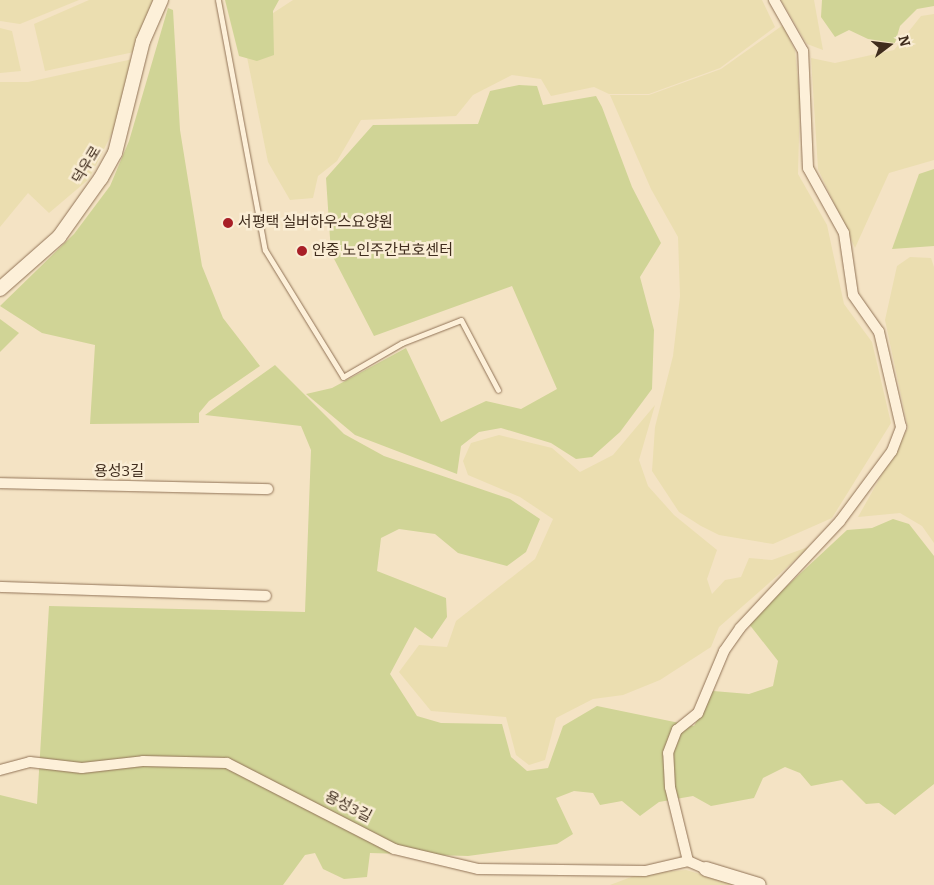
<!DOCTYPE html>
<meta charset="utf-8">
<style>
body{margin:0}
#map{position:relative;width:934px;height:885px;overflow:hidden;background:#f4e3c4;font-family:Bitter,"Noto Sans KR",serif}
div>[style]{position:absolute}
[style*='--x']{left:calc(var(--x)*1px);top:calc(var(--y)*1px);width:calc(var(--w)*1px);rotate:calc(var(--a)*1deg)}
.farmland>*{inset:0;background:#ebdeb0}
.green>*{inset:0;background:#d0d496}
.roads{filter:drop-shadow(0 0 1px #917357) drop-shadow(0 0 1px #917357)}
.lane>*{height:5px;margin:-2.5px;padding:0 2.5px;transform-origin:2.5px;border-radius:2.5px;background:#fdf0d9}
.street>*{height:10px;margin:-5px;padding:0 5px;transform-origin:5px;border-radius:5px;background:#fdf0d9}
.secondary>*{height:14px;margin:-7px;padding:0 7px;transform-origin:7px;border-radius:7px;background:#fdf0d9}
.dots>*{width:14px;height:14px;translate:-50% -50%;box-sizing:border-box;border:2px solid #faedd5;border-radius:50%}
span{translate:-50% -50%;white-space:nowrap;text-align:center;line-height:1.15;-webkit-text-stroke:5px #faedd5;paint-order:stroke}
.street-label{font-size:15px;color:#3f2c1d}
.poi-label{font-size:15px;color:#3f2c1d}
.left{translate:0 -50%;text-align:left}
.north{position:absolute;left:864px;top:20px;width:50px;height:50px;-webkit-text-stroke:4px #faedd5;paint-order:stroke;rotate:75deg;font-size:14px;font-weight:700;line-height:20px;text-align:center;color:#3f2c1d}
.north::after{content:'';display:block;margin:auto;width:18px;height:22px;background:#3f2c1d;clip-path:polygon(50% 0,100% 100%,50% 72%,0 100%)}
</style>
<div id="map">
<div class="farmland">
<div style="clip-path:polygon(0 0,79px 0,20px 24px,0 21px)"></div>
<div style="clip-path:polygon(89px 0,153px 0,134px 52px,45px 71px,34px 24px)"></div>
<div style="clip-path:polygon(293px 0,762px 0,775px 27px,720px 68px,649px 94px,609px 94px,594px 87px,551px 96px,541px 79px,512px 75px,473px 95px,456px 116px,361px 120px,337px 161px,318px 176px,313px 198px,290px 200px,268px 162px,247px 57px,270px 15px)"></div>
<div style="clip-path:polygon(781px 0,814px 0,823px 50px,807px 44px)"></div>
<div style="clip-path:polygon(934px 14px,934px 160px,889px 173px,855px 248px,818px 169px,811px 58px,835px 63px,894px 50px,921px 16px)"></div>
<div style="clip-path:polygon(783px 25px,795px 51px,800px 98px,798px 174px,827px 225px,844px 304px,872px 342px,891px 423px,832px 518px,773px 544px,719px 535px,701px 526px,679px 512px,652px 471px,655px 427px,673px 356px,680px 296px,678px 237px,651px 189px,610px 95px,649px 95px,721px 69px)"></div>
<div style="clip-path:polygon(0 28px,12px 31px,21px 71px,0 73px)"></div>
<div style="clip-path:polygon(133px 59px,115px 127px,89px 179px,49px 213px,28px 193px,0 227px,0 82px,28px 82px)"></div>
<div style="clip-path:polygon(910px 257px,931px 258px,934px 267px,934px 543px,922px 526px,900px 513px,858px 517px,908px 428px,885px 320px,897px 266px)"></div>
<div style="clip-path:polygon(655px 405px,639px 460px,648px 486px,674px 515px,717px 550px,707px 579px,712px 594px,725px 580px,741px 577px,749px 558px,772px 560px,811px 546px,719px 627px,711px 647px,660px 680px,623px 695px,593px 699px,556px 718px,545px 760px,529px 765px,516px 755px,506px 717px,431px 711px,399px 672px,419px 645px,447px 647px,456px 621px,535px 559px,553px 519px,520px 497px,468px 475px,463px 461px,471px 443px,499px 435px,552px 448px,580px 472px,613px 455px)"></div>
<div style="clip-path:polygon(686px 870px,739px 885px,610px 885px,639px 874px)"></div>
</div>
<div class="green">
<div style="clip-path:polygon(225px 0,279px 0,273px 11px,274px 55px,257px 61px,239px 56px)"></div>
<div style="clip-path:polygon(822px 0,934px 0,934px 6px,917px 9px,900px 26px,895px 43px,868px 39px,849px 30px,835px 37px,821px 17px)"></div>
<div style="clip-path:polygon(168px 8px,173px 10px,180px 130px,202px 266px,223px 318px,260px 366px,209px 401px,199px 413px,199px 423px,90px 424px,95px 345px,42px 333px,0 306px,74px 234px,110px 186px,129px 141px)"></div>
<div style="clip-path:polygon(519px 85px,537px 86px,543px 105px,596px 96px,602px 107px,632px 187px,661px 243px,640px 277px,654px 330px,652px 389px,620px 432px,592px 457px,576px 459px,551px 443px,501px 428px,479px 432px,461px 446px,457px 474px,355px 435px,306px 394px,332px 388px,406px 348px,441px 422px,486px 401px,521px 409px,557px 389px,512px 286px,374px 336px,331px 253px,326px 178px,373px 125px,478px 124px,490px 91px)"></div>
<div style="clip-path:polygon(934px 169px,934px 246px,892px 249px,919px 174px)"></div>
<div style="clip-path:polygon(0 319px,19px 333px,0 352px)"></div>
<div style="clip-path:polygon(275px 365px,344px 434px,384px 456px,510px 499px,540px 519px,526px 552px,507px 566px,458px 553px,435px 534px,399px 529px,381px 538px,377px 571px,446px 598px,447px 617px,432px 639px,415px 627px,390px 674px,417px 716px,441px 723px,502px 724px,511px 757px,527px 771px,548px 768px,563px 726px,597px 706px,694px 726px,713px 691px,749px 694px,773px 686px,778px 661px,749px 624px,774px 598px,847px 530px,872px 528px,893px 519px,909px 524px,934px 556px,934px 784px,895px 815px,879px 803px,866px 804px,842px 780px,811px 786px,800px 773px,785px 767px,763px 778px,754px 798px,711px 806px,693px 796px,659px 802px,640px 816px,622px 801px,600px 805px,593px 793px,574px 791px,556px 798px,573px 834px,557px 844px,468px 856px,370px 853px,367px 877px,344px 879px,323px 869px,315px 853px,305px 855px,283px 885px,0 885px,0 795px,37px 804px,49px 606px,305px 612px,311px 450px,301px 426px,205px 415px)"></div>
</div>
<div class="roads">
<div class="lane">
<div style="--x:218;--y:0;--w:254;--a:79.4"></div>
<div style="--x:265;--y:250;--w:149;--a:58.4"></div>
<div style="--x:343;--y:377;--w:68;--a:-30"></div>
<div style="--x:402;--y:343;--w:63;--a:-21.3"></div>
<div style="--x:461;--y:320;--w:79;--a:62.1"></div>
</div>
<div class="street">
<div style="--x:0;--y:483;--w:268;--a:1.3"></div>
<div style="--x:0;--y:587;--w:266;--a:1.9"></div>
<div style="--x:0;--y:770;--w:31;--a:-15"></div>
<div style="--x:30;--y:762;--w:52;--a:6.6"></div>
<div style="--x:82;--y:768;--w:61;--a:-6.5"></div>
<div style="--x:143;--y:761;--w:84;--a:1.4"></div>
<div style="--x:227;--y:763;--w:188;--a:27.2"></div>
<div style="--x:394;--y:849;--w:86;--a:13.4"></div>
<div style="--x:478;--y:869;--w:167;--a:0.7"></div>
<div style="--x:645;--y:871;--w:44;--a:-13.1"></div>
<div style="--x:706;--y:869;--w:20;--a:-156"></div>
<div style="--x:688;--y:861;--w:76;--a:-103.7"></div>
<div style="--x:670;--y:787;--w:34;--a:-93"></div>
<div style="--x:668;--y:753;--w:25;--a:-69"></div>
<div style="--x:677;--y:730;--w:27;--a:-39"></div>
<div style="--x:698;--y:713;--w:67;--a:-67.2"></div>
<div style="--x:724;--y:651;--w:28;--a:-55"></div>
<div style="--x:740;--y:628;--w:146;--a:-46.9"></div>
<div style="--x:840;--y:521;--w:87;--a:-53.4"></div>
<div style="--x:892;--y:451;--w:26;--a:-69"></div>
<div style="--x:901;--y:427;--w:98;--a:-103"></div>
<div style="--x:879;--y:332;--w:45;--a:-125.1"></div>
<div style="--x:853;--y:295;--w:63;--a:-98.3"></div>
<div style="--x:844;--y:233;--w:74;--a:-119"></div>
<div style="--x:808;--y:168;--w:117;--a:-92.4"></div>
<div style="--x:803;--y:51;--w:59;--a:-119.6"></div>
</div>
<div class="secondary">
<div style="--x:0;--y:289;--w:79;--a:-41.4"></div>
<div style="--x:59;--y:237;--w:72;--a:-54.6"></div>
<div style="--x:101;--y:178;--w:29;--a:-61"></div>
<div style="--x:115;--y:153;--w:115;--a:-76"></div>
<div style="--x:143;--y:41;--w:45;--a:-66.3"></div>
<div style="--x:706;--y:869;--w:55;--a:16.8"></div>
</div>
</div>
<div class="dots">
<div style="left:228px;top:223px;background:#a81f27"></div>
<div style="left:302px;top:251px;background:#a81f27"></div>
</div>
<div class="street-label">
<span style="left:87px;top:165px;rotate:-59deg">덕우로</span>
<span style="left:119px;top:472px">용성3길</span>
<span style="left:348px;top:807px;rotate:27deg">용성3길</span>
</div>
<div class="poi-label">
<span class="left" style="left:238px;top:223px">서평택 실버하우스요양원</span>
<span class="left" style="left:312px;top:251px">안중 노인주간보호센터</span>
</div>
<div class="north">N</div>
</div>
